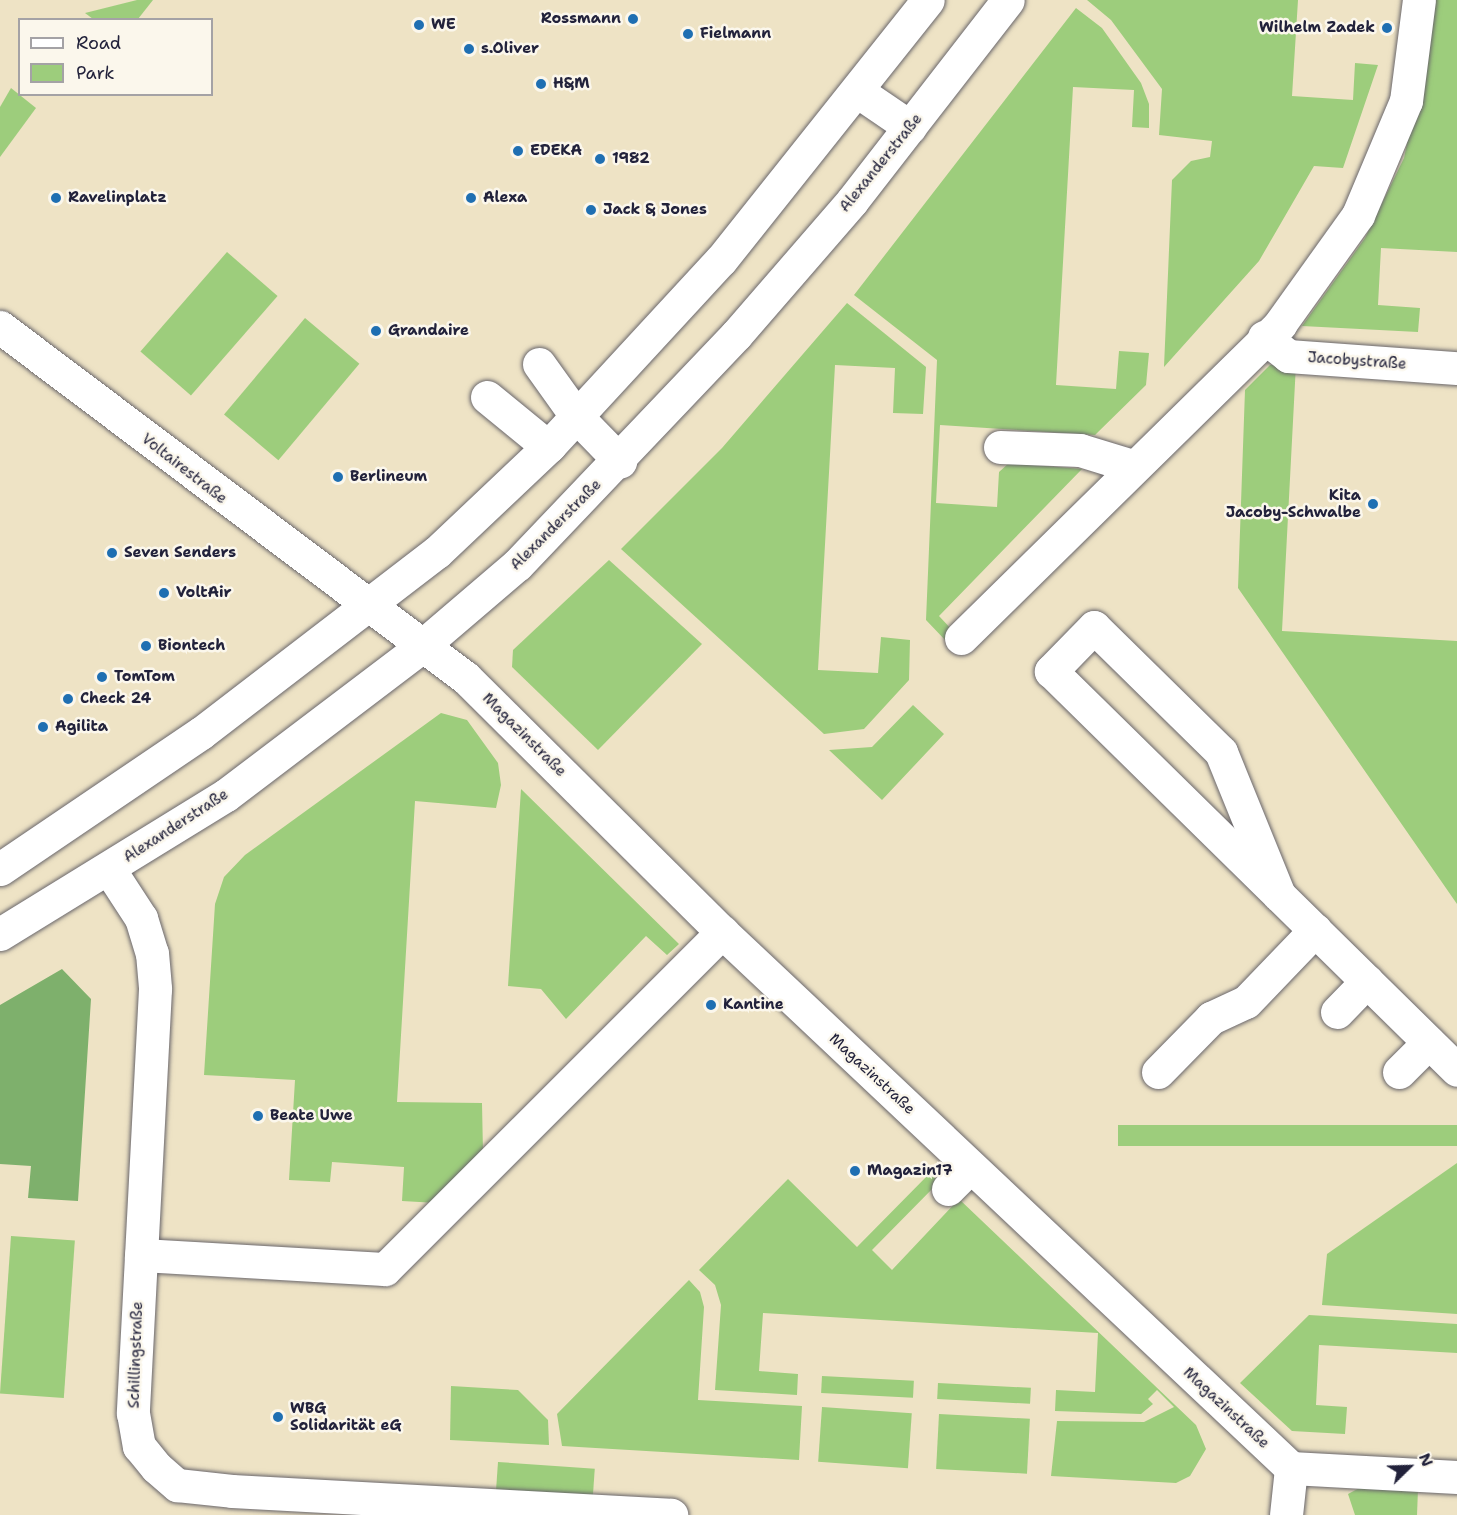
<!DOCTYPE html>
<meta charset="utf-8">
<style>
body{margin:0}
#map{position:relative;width:1457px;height:1515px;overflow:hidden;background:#eee3c5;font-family:"Shantell Sans",sans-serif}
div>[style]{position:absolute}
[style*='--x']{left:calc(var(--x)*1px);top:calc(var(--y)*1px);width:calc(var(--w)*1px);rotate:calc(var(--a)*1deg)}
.green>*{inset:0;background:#9dcd7c;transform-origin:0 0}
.forest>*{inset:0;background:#7eb06c}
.roads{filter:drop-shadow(0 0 2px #69666b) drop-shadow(0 0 2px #69666b)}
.minor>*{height:33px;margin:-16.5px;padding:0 16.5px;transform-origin:16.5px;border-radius:16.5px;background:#fff}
.major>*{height:33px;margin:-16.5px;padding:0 16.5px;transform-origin:16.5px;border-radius:16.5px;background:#fff}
.dots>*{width:16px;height:16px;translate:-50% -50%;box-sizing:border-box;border:3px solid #fbf7ec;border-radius:50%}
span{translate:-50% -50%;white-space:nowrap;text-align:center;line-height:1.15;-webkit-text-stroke:5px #fbf7ec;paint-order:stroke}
.poi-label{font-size:15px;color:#22223b;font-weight:700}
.right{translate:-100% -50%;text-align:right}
.left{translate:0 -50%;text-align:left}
.street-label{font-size:15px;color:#22223b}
.legend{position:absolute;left:18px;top:18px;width:195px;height:78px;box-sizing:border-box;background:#fbf7ec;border:2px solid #a4a2a5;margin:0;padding:8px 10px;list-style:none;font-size:18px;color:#22223b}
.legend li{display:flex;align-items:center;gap:12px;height:30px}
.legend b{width:30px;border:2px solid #a4a2a5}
.north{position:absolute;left:1379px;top:1437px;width:60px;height:60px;-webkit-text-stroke:4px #fbf7ec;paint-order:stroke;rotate:67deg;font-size:16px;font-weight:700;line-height:24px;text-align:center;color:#22223b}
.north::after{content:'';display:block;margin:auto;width:21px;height:27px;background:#22223b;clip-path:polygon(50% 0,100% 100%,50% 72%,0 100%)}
</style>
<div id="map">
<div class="green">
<div style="clip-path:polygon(137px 0,153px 0,138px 19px,93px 19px,85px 13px)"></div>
<div style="clip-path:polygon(1087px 0,1298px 0,1292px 96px,1353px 100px,1355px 63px,1378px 65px,1343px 168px,1314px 166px,1259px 261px,1164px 367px,1172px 180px,1191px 161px,1210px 157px,1212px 141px,1159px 135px,1162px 89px,1111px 20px)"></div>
<div style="clip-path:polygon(1436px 0,1457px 0,1457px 252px,1381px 248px,1378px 305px,1420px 308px,1418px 332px,1302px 326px,1365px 238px,1404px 158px)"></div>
<div style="clip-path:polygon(1076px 8px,1102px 28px,1141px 83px,1149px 104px,1149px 128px,1132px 127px,1134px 90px,1073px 87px,1056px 385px,1116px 389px,1119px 351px,1149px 353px,1146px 385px,1095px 435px,940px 425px,936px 503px,997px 507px,999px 472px,1009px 463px,1082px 469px,939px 616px,954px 632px,946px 641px,926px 620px,937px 360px,854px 295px)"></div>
<div style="clip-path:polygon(11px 88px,36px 108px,0 157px,0 107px)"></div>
<div style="left:227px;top:252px;width:67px;height:132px;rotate:41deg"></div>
<div style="clip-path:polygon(847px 303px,926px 367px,923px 414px,893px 413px,895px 368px,835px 365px,818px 670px,878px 673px,881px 637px,910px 640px,909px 680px,864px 729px,824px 734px,621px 549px,722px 448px)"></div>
<div style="left:305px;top:318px;width:71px;height:126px;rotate:40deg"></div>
<div style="clip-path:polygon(1296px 364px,1282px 631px,1457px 641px,1457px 904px,1238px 588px,1245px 390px,1270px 365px)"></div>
<div style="clip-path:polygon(609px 560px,702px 644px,598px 750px,512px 667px,513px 650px)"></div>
<div style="clip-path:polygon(913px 705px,944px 734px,882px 800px,829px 750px,872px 747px)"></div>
<div style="clip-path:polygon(441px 713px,467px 720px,498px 763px,501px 785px,496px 808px,415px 801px,397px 1102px,482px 1103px,483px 1153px,437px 1203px,402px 1201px,404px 1167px,332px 1162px,330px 1182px,289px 1180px,295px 1080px,204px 1075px,215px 904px,224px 877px,245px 855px)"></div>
<div style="clip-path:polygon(521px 789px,679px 944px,667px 955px,646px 936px,566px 1019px,541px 989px,508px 986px)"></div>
<div style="left:1457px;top:1125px;width:21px;height:339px;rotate:90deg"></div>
<div style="clip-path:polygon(1457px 1163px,1457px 1314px,1322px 1305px,1327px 1254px)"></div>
<div style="clip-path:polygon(930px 1173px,939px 1182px,872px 1250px,892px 1270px,959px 1199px,1196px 1425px,1206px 1449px,1190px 1476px,1176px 1483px,1051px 1476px,1057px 1421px,1144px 1422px,1174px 1407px,1157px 1390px,1148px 1399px,1153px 1404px,1141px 1414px,1055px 1411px,1056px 1390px,1095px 1392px,1098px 1333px,763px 1313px,759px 1371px,798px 1374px,797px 1395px,715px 1390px,721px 1305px,715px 1285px,699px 1270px,788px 1179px,857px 1247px)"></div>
<div style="left:11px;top:1236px;width:64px;height:158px;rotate:4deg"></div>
<div style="clip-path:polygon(689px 1280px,700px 1292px,704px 1307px,698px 1400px,802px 1406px,799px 1460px,562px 1446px,557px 1414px)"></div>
<div style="clip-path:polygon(1309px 1315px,1457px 1324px,1457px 1353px,1319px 1345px,1316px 1405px,1347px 1407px,1345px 1434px,1292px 1431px,1240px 1383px)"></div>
<div style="left:822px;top:1376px;width:92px;height:17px;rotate:3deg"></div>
<div style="left:938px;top:1383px;width:93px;height:16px;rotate:3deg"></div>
<div style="clip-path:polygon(451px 1386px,518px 1390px,548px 1420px,549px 1445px,450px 1440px)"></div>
<div style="left:822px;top:1407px;width:90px;height:55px;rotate:4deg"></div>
<div style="left:939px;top:1414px;width:91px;height:55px;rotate:3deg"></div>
<div style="left:498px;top:1462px;width:97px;height:30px;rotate:4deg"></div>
<div style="clip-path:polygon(1365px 1485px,1418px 1489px,1417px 1515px,1355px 1515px,1348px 1494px)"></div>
</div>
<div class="forest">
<div style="clip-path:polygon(62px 969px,91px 999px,78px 1201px,28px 1198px,31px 1166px,0 1164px,0 1005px)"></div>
</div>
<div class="roads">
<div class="minor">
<div style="--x:857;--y:91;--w:64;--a:34.2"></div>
<div style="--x:0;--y:327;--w:583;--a:36.99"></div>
<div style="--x:466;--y:678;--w:361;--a:44.8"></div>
<div style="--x:722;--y:932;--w:782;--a:43.29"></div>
<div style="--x:1264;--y:337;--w:31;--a:38"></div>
<div style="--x:1288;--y:356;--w:169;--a:4.1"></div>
<div style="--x:539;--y:364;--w:65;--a:54.4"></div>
<div style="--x:577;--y:417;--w:62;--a:45.7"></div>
<div style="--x:487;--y:397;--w:79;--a:39.3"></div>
<div style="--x:1000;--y:447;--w:80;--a:2.1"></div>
<div style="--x:1080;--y:450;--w:54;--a:17.1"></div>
<div style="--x:961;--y:638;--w:448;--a:-44.5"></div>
<div style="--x:1280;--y:324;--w:134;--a:-54.4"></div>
<div style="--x:1358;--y:215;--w:124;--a:-67.2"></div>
<div style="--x:1406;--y:101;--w:102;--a:-82.7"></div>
<div style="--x:109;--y:869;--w:59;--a:56.9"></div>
<div style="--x:141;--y:918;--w:37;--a:73"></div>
<div style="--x:152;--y:953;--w:36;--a:85"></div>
<div style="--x:155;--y:989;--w:425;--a:93"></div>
<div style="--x:133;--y:1413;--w:34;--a:80"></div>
<div style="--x:139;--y:1446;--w:27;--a:51"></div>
<div style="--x:156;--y:1467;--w:28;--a:41"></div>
<div style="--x:177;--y:1485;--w:55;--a:6.2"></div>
<div style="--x:232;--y:1491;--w:440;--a:3.1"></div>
<div style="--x:1279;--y:895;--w:154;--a:-112.1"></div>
<div style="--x:1221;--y:752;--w:178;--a:-135.5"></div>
<div style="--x:1094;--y:627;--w:62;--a:134.3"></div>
<div style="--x:1051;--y:671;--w:569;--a:44.5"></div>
<div style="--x:1337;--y:1012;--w:43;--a:-45.9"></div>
<div style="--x:1158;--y:1072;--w:76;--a:-45.5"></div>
<div style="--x:1211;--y:1018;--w:38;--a:-25"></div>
<div style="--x:1246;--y:1002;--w:100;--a:-46.2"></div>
<div style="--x:1399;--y:1072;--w:42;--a:-45"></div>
<div style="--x:948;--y:1189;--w:31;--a:-45"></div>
<div style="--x:141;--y:1255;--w:244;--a:3.3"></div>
<div style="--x:385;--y:1269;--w:477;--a:-45"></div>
<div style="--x:1291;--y:1468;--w:166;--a:3.1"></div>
<div style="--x:1286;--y:1515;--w:47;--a:-83.9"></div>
</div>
<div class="major">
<div style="--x:0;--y:869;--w:243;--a:-34.1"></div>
<div style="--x:201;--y:733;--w:297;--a:-37.5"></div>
<div style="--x:437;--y:552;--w:156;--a:-43.4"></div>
<div style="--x:550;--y:445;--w:252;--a:-47.3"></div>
<div style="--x:721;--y:260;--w:332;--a:-51.5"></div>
<div style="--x:0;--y:934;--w:265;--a:-31.6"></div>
<div style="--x:226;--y:795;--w:246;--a:-37.2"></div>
<div style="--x:422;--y:646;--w:125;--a:-40.5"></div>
<div style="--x:517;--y:565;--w:318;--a:-46.4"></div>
<div style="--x:736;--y:335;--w:177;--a:-49.1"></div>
<div style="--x:852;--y:201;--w:254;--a:-52.2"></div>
</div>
</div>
<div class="dots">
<div style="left:633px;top:19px;background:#1f6fb2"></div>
<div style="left:419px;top:25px;background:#1f6fb2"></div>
<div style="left:1387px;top:28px;background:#1f6fb2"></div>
<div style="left:688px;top:34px;background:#1f6fb2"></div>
<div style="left:469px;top:49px;background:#1f6fb2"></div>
<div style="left:541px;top:84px;background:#1f6fb2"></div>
<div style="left:518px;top:151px;background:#1f6fb2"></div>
<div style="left:600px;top:159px;background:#1f6fb2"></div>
<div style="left:56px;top:198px;background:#1f6fb2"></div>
<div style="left:471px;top:198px;background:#1f6fb2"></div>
<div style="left:591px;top:210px;background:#1f6fb2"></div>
<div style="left:376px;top:331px;background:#1f6fb2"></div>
<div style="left:338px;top:477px;background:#1f6fb2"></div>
<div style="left:1373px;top:504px;background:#1f6fb2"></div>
<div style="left:112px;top:553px;background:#1f6fb2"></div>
<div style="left:164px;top:593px;background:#1f6fb2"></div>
<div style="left:146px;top:646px;background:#1f6fb2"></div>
<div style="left:102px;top:677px;background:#1f6fb2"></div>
<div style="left:68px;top:699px;background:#1f6fb2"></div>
<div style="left:43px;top:727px;background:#1f6fb2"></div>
<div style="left:711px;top:1005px;background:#1f6fb2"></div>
<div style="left:258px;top:1116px;background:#1f6fb2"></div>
<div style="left:855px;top:1171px;background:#1f6fb2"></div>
<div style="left:278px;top:1417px;background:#1f6fb2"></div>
</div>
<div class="poi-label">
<span class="right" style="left:621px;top:19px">Rossmann</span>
<span class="left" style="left:431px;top:25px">WE</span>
<span class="right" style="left:1375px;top:28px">Wilhelm Zadek</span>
<span class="left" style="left:700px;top:34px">Fielmann</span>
<span class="left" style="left:481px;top:49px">s.Oliver</span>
<span class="left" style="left:553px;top:84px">H&amp;M</span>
<span class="left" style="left:530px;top:151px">EDEKA</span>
<span class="left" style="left:612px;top:159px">1982</span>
<span class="left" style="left:68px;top:198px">Ravelinplatz</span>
<span class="left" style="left:483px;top:198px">Alexa</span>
<span class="left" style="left:603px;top:210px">Jack &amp; Jones</span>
<span class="left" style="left:388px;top:331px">Grandaire</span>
<span class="left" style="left:350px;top:477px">Berlineum</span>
<span class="right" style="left:1361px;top:504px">Kita<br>Jacoby-Schwalbe</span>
<span class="left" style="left:124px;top:553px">Seven Senders</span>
<span class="left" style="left:176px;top:593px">VoltAir</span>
<span class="left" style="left:158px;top:646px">Biontech</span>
<span class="left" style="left:114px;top:677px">TomTom</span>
<span class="left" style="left:80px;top:699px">Check 24</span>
<span class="left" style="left:55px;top:727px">Agilita</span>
<span class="left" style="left:723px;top:1005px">Kantine</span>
<span class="left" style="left:270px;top:1116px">Beate Uwe</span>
<span class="left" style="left:867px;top:1171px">Magazin17</span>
<span class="left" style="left:290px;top:1417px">WBG<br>Solidarität eG</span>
</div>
<div class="street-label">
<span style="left:881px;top:163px;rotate:-51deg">Alexanderstraße</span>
<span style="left:1357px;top:361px;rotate:4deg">Jacobystraße</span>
<span style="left:184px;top:469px;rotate:38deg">Voltairestraße</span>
<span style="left:556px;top:525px;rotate:-45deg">Alexanderstraße</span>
<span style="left:524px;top:735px;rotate:45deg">Magazinstraße</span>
<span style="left:176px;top:826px;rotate:-33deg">Alexanderstraße</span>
<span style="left:872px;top:1074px;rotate:43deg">Magazinstraße</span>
<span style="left:136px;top:1355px;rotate:-88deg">Schillingstraße</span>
<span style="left:1226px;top:1408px;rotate:43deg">Magazinstraße</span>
</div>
<ul class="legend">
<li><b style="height:8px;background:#fff"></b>Road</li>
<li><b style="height:16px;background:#9dcd7c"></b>Park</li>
</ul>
<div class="north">N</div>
</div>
